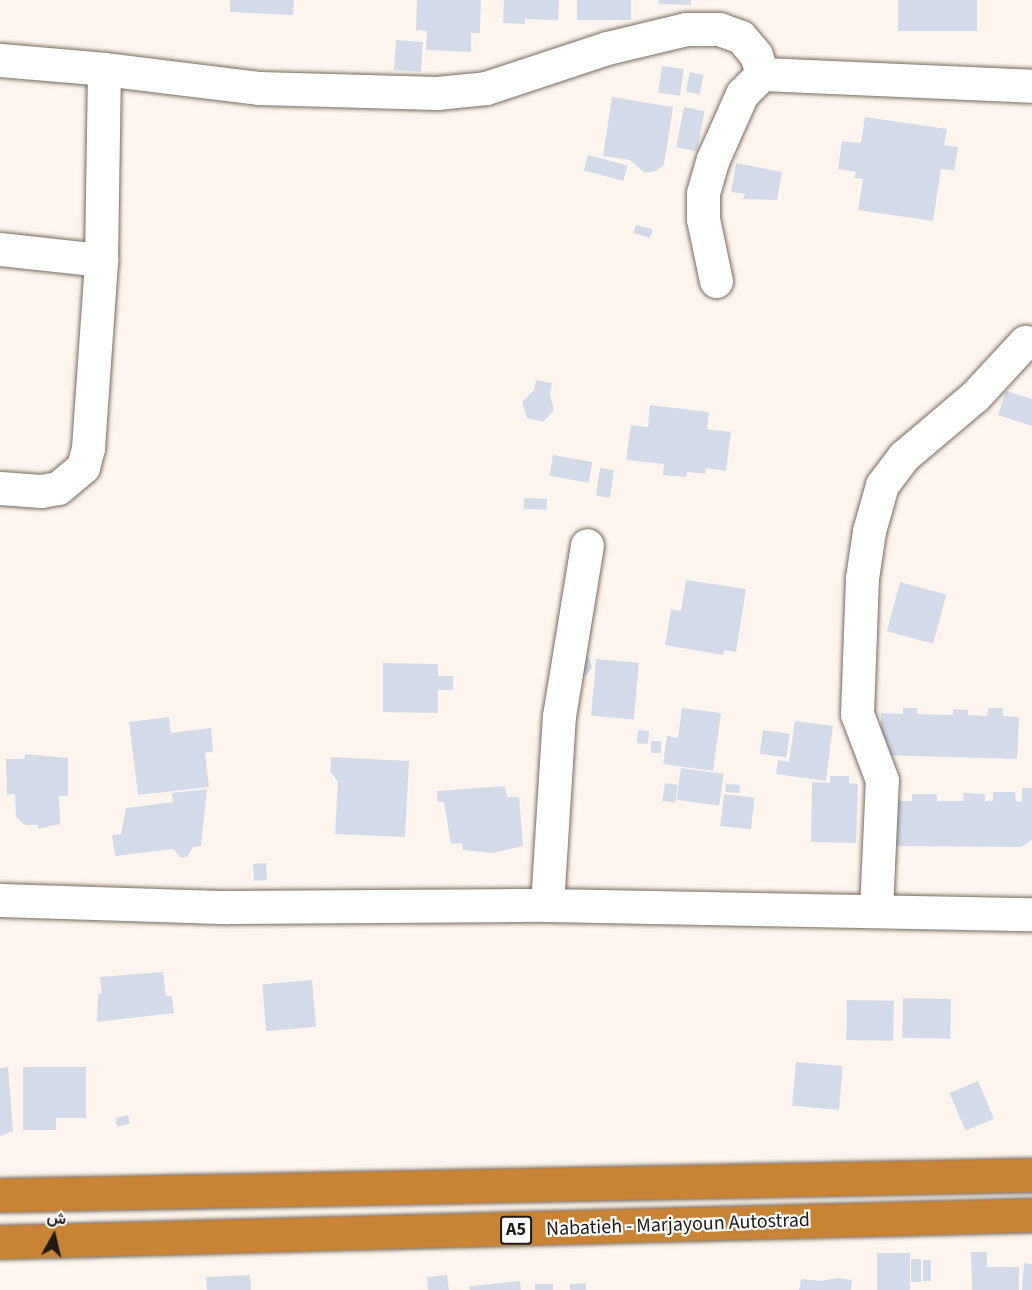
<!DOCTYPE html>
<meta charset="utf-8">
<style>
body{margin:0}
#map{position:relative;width:1032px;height:1290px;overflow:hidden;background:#fef6ee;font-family:"Source Sans 3",Vazirmatn,sans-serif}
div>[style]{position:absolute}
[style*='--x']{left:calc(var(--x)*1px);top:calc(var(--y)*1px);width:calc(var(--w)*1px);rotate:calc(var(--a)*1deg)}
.building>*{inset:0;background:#d3dbea;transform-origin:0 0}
.roads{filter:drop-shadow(0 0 2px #776b60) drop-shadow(0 0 2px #776b60)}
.minor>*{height:33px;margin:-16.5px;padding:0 16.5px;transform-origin:16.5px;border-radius:16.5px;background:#fff}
.highway>*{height:33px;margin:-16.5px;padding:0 16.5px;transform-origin:16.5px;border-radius:16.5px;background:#c98335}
span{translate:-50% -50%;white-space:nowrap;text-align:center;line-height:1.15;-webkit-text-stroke:4.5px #fff;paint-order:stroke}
.shield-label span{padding:2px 4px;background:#fff;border:2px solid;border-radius:4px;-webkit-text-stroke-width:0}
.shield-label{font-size:18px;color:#1e1a15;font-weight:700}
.street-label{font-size:20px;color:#1e1a15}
.north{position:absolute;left:24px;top:1206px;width:60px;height:60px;-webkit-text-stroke:4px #fff;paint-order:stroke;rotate:8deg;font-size:16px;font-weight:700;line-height:24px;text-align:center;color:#1e1a15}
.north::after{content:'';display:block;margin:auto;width:21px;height:27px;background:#1e1a15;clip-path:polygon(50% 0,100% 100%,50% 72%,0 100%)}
</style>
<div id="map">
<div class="building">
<div style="clip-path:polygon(230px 0,294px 0,293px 15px,230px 12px)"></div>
<div style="clip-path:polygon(417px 0,481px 0,480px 33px,471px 33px,471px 52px,426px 50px,427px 31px,416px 30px)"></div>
<div style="clip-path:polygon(504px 0,559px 0,558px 20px,525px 19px,525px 24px,503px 23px)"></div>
<div style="left:577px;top:0;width:54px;height:20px"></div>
<div style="clip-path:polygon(659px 0,691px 0,691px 5px,659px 4px)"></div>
<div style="left:898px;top:0;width:79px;height:31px"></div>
<div style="left:396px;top:40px;width:27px;height:30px;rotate:4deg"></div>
<div style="left:662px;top:66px;width:22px;height:27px;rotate:8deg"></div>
<div style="left:690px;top:72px;width:14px;height:20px;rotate:12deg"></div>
<div style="clip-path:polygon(612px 97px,673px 107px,664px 165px,656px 171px,645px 173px,630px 160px,603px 156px)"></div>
<div style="left:684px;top:107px;width:21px;height:41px;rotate:11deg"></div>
<div style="clip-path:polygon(865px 117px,947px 129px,944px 145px,958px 147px,954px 171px,941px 169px,933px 221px,858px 210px,863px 179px,854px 178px,856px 172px,838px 169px,842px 141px,861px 143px)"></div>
<div style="left:588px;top:155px;width:41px;height:16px;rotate:15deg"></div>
<div style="clip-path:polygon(736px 163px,782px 172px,777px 200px,743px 199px,745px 194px,731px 192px)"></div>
<div style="clip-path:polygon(636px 225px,653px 229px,650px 238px,633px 233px)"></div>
<div style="clip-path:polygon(536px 380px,552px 383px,550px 394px,554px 410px,543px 422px,527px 418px,522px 402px,534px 390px)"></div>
<div style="clip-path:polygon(1006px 391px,1032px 399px,1032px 426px,998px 415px)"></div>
<div style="clip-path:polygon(650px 405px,709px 412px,707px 429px,731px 432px,726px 471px,706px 468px,705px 474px,687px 472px,686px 477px,663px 475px,664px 464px,626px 460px,631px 425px,648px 427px)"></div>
<div style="left:553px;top:455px;width:40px;height:21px;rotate:10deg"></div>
<div style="left:600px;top:468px;width:14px;height:28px;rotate:8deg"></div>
<div style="left:524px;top:498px;width:23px;height:11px;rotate:2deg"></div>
<div style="clip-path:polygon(686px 580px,746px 589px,736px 652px,724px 650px,723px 655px,665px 645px,671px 609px,681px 611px)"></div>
<div style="left:900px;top:582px;width:48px;height:51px;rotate:15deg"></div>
<div style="clip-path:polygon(580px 655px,589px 658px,592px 667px,587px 675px,577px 676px)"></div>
<div style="left:596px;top:659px;width:43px;height:57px;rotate:5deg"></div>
<div style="clip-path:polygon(383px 663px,438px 664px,438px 676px,453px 676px,453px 690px,438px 690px,438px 713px,383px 712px)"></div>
<div style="clip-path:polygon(682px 708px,721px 713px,713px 771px,663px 764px,667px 736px,678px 738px)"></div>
<div style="clip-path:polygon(903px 708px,917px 708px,917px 714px,953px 715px,953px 709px,968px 710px,968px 715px,987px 716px,988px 708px,1003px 708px,1003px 716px,1019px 717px,1017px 759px,880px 755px,881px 713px,903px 714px)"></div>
<div style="clip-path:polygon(169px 717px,171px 733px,211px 728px,213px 752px,205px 753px,209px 787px,138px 795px,129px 722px)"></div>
<div style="clip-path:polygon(795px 721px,833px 726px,826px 781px,776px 774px,778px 760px,789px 762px)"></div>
<div style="left:638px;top:730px;width:11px;height:13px;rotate:5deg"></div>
<div style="left:763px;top:730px;width:27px;height:24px;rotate:8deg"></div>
<div style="left:651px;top:741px;width:10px;height:12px"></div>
<div style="clip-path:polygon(25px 754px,68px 758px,68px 796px,59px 796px,60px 824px,38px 829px,38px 825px,25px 825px,16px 817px,15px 794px,7px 795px,6px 759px,24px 759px)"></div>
<div style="clip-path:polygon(331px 757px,409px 761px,405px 837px,335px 834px,338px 782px,330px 771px)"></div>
<div style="left:681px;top:768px;width:43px;height:32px;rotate:8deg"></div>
<div style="clip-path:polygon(830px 776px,849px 776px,849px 783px,858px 784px,856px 843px,811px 842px,812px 782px,830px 783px)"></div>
<div style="left:665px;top:783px;width:13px;height:18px;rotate:9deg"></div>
<div style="left:726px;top:784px;width:14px;height:8px;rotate:4deg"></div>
<div style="clip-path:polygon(505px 786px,507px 797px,519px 797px,523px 846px,492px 853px,463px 850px,462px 843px,451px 844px,444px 802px,438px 802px,437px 791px)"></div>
<div style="clip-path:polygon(1022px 788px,1032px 788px,1032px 840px,1021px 847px,894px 846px,894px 801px,912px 801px,912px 794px,937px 794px,937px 801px,964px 801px,963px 793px,985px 794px,985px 801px,993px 801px,993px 792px,1015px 792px,1016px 801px,1022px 802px)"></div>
<div style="clip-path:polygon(207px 789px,201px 846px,193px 847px,187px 857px,181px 858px,173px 849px,115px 856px,112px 835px,121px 834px,126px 808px,173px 802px,172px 793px)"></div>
<div style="left:724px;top:794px;width:31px;height:32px;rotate:7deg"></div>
<div style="left:266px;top:863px;width:17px;height:13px;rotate:87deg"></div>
<div style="clip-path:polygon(163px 972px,166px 996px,172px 996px,174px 1013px,97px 1022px,98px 994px,102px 993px,100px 977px)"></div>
<div style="left:312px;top:980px;width:47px;height:50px;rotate:85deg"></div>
<div style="left:903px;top:998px;width:48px;height:40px;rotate:1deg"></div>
<div style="left:847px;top:1000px;width:47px;height:40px;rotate:1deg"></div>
<div style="left:796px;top:1062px;width:47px;height:44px;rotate:5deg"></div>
<div style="clip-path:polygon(8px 1067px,13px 1131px,0 1136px,0 1068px)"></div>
<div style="clip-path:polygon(23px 1067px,86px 1067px,86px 1118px,56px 1118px,56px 1130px,23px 1130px)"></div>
<div style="left:978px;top:1081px;width:41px;height:31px;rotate:67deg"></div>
<div style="left:128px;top:1115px;width:9px;height:13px;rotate:77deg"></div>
<div style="clip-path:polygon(971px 1252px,987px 1252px,987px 1267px,1019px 1267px,1019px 1290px,972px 1290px)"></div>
<div style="left:910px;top:1253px;width:37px;height:33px;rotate:90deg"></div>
<div style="left:921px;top:1259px;width:23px;height:10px;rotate:90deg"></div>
<div style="left:923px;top:1260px;width:8px;height:21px"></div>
<div style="clip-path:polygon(1024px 1263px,1032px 1264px,1032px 1290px,1022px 1290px)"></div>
<div style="clip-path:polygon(250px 1275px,251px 1290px,207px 1290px,206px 1277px)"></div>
<div style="clip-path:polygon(447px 1275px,449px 1290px,428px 1290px,427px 1277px)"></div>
<div style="clip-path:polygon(838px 1278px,852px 1280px,851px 1290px,799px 1290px,801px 1279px,821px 1281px)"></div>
<div style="left:520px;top:1281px;width:9px;height:51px;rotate:84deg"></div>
<div style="clip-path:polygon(586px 1283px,586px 1290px,570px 1290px,570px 1284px)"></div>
<div style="left:535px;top:1284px;width:18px;height:6px"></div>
</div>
<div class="roads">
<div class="minor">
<div style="--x:0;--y:60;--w:104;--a:4.9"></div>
<div style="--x:0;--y:249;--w:102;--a:6.2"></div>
<div style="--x:716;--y:281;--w:63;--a:-101.8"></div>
<div style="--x:703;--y:219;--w:26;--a:-90"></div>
<div style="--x:703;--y:193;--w:35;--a:-74"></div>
<div style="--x:713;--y:159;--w:71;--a:-66"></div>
<div style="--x:742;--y:94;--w:28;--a:-45"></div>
<div style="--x:762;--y:74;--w:270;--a:2.5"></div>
<div style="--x:0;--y:488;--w:41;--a:4.2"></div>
<div style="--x:41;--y:491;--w:17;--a:-10"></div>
<div style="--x:58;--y:488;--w:33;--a:-40"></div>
<div style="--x:83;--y:467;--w:20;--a:-75"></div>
<div style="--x:88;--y:448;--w:188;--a:-86"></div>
<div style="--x:101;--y:260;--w:191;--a:-89.1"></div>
<div style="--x:104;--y:69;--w:155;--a:7"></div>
<div style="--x:258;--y:88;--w:179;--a:1.6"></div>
<div style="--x:437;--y:93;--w:49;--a:-5.8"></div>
<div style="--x:486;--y:88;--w:127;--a:-18.3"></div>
<div style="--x:607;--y:48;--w:81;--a:-13.5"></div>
<div style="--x:686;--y:29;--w:33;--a:0"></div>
<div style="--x:719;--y:29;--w:23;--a:20"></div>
<div style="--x:741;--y:37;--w:23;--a:50"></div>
<div style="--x:756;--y:55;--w:20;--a:72"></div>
<div style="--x:0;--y:900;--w:228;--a:1.8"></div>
<div style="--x:228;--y:907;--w:319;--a:-0.4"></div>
<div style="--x:547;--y:905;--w:485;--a:1.1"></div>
<div style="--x:547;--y:905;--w:189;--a:-86.4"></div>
<div style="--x:559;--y:716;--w:173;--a:-80.7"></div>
<div style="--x:876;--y:910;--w:130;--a:-87.4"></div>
<div style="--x:882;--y:780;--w:71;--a:-110.7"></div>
<div style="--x:857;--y:714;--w:136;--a:-87.9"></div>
<div style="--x:862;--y:578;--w:48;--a:-81.5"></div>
<div style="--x:869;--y:531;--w:48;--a:-74.2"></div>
<div style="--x:882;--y:485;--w:36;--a:-53"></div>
<div style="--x:904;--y:456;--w:93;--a:-40.2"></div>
<div style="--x:975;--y:396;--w:74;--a:-47.2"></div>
</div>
<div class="highway">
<div style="--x:0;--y:1195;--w:1032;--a:-1.11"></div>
<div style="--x:0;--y:1242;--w:1032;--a:-1.5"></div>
</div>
</div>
<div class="shield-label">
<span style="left:516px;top:1230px">A5</span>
</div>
<div class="street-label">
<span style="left:678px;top:1225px;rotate:-2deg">Nabatieh - Marjayoun Autostrad</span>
</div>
<div class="north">ش</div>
</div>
